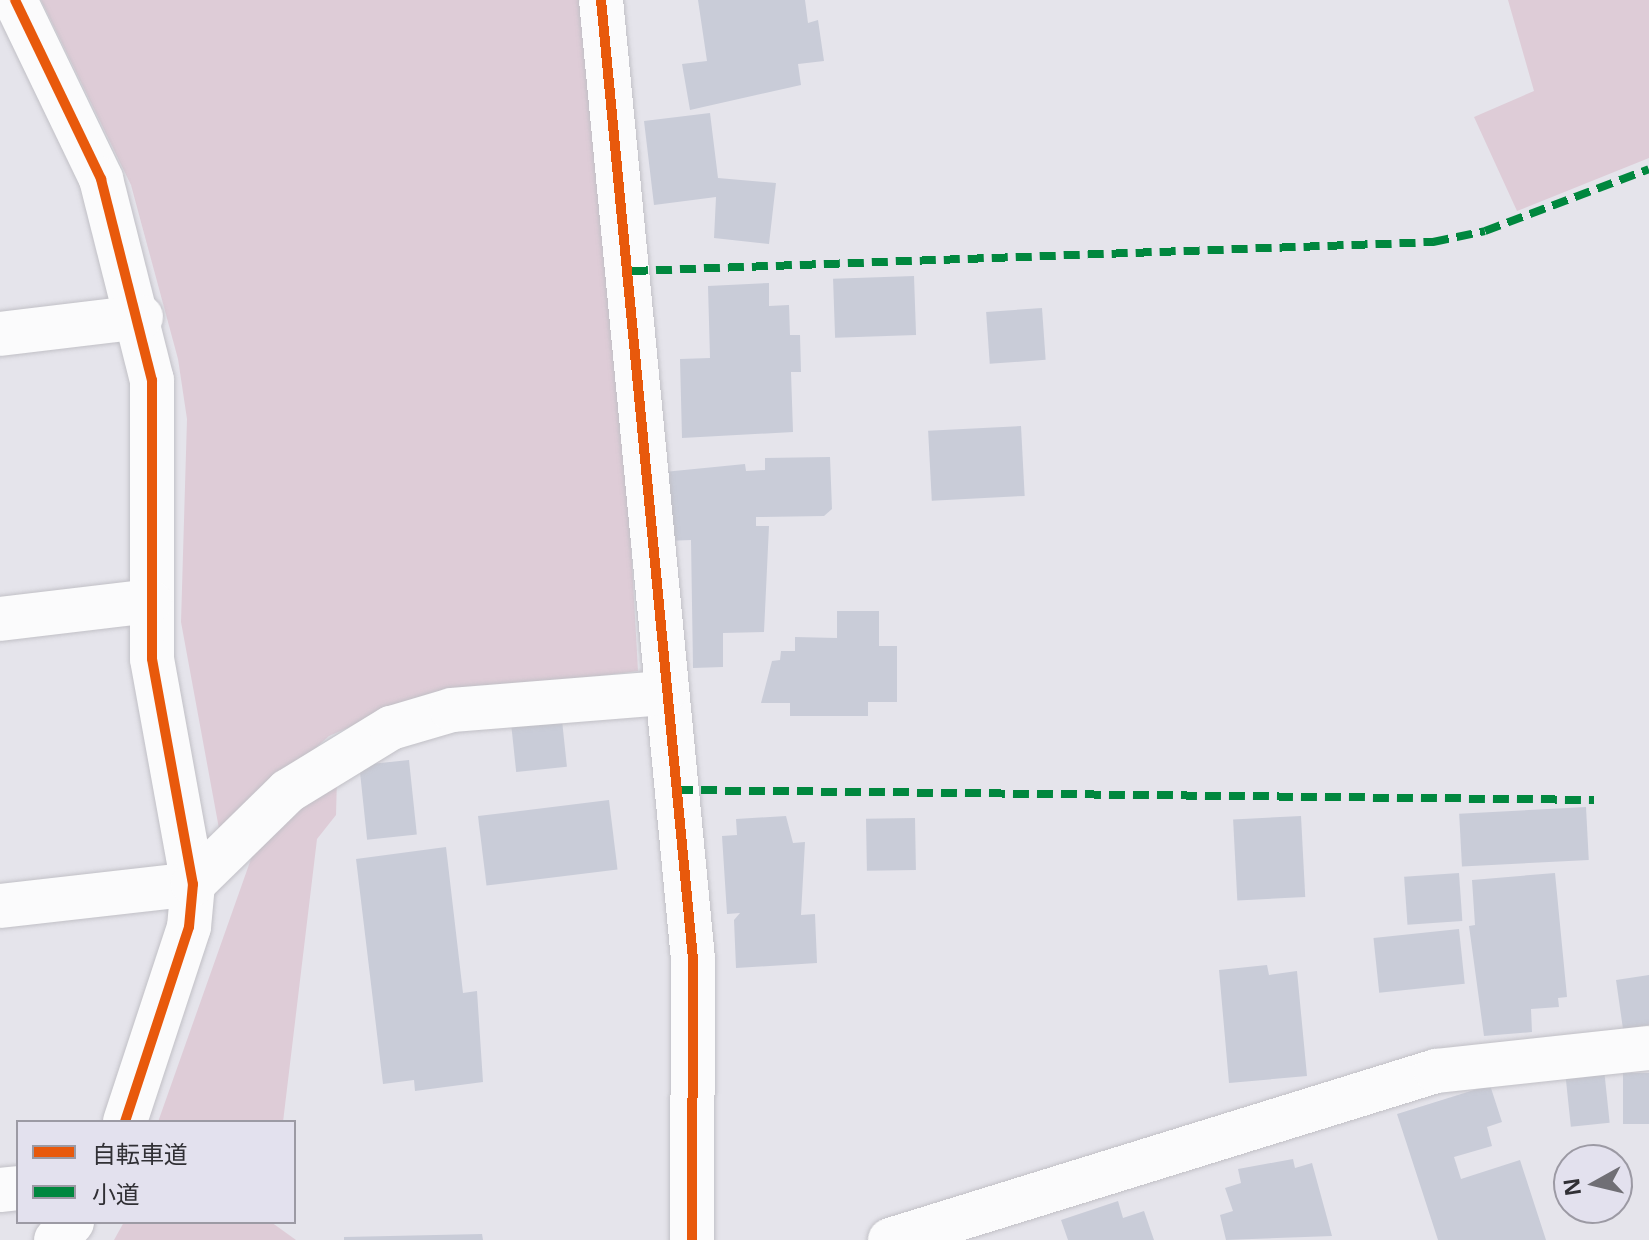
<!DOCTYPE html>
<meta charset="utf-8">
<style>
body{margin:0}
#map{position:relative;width:1649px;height:1240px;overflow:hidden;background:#e5e4eb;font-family:"Noto Sans","Noto Sans JP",sans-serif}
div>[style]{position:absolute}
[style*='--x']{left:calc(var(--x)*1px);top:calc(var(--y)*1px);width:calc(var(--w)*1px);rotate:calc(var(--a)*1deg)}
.green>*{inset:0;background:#deccd7}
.building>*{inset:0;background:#c9ccd8;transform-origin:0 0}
.roads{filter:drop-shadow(0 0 2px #c1c0c6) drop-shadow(0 0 2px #c1c0c6)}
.minor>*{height:44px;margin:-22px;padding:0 22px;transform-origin:22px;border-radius:22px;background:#fbfbfc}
.quiet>*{height:8px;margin-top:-4px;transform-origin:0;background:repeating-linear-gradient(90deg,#00873e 0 16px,transparent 0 24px)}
.cycleway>*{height:10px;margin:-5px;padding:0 5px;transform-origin:5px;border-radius:5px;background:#e8590c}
span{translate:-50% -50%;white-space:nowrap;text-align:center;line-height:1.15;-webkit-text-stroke:6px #e3e1ee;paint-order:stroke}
.legend{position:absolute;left:16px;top:1120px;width:280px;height:104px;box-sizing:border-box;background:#e3e1ee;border:2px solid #9c9aa4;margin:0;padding:10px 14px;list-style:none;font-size:24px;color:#313035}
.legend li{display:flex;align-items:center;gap:16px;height:40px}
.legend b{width:40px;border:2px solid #9c9aa4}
.north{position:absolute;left:1553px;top:1144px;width:80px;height:80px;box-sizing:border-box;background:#e3e1ee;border:2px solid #9c9aa4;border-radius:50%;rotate:262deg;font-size:22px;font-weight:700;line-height:32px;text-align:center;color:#313035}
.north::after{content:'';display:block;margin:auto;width:28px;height:36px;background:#706f75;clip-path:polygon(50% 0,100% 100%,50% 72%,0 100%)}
</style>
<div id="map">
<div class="green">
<div style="clip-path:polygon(41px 0,580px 0,615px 258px,638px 671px,483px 691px,375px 716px,329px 736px,220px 834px,181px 622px,187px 419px,178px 359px,131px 185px)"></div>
<div style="clip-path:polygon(1508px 0,1649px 0,1649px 158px,1517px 211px,1474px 117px,1534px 91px)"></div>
<div style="clip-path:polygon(337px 778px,336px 815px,317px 839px,283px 1122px,158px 1122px,257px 842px)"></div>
<div style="clip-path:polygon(124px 1222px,271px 1222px,296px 1240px,114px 1240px)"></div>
</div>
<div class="building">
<div style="clip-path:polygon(698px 0,805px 0,808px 23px,818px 20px,824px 61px,798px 64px,801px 85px,690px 110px,682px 64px,707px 61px)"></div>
<div style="clip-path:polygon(710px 113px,718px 178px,776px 183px,769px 244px,714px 238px,716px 197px,654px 205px,644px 121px)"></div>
<div style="left:914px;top:276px;width:59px;height:81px;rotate:88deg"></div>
<div style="clip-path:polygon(769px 283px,769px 306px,789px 305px,790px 335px,800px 335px,801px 372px,791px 372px,793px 432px,682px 438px,680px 359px,710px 358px,708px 286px)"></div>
<div style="left:1042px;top:308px;width:52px;height:56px;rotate:86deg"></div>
<div style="left:1021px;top:426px;width:70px;height:93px;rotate:87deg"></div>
<div style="clip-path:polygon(830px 457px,832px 509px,824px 516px,756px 517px,756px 526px,769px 526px,764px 632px,723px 633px,723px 667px,693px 668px,691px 540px,665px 541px,664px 472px,745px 464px,746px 471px,765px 470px,765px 458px)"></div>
<div style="clip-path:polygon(837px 611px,879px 611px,879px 646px,897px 646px,897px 702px,868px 702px,868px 716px,790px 716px,790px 703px,761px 703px,772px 661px,780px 660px,781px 651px,795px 651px,795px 637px,837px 638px)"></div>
<div style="left:562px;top:720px;width:47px;height:51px;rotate:84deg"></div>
<div style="left:409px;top:760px;width:75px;height:50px;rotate:84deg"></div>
<div style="left:609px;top:800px;width:70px;height:132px;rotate:83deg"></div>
<div style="left:1586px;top:807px;width:53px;height:127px;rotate:87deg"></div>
<div style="clip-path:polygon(786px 816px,793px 843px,805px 842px,801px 915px,815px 914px,817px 963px,736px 968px,734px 920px,740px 913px,727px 914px,722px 836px,737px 835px,736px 819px)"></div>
<div style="left:1301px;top:816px;width:81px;height:68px;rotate:87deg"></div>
<div style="left:915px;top:818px;width:52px;height:49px;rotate:89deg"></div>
<div style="clip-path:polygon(446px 847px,463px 993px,477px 991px,483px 1082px,415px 1091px,414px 1080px,383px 1084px,356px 859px)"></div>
<div style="left:1459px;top:873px;width:48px;height:55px;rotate:86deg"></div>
<div style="clip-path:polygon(1555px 873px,1567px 997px,1558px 998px,1559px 1007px,1531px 1009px,1532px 1032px,1484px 1036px,1469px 926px,1475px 925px,1472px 880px)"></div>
<div style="left:1459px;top:929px;width:55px;height:86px;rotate:84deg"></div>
<div style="clip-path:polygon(1267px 965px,1269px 975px,1297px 971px,1307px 1076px,1229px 1083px,1219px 970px)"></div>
<div style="clip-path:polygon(1649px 975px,1649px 1025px,1623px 1029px,1616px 980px)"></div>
<div style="left:1604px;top:1069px;width:54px;height:39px;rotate:84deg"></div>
<div style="left:1649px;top:1073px;width:51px;height:26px;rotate:90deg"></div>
<div style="clip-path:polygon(1490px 1085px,1502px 1122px,1487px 1127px,1492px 1146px,1454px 1157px,1461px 1179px,1520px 1160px,1546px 1240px,1438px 1240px,1397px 1114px)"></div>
<div style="clip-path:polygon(1293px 1159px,1295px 1168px,1312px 1163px,1332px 1236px,1226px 1240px,1220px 1215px,1233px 1211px,1225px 1188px,1241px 1183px,1238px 1169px)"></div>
<div style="clip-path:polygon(1118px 1201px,1123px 1218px,1144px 1211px,1154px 1240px,1068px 1240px,1061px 1220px)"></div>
<div style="clip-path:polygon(482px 1234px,483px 1240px,344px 1240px,344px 1237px)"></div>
</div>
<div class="roads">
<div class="minor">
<div style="--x:15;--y:0;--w:199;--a:64.3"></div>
<div style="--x:101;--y:179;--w:207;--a:75.8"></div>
<div style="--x:152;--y:380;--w:279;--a:90"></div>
<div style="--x:152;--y:659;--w:229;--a:79.7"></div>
<div style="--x:193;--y:884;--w:43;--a:95.3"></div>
<div style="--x:189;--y:927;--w:205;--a:108.2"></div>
<div style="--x:601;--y:0;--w:963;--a:84.52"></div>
<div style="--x:693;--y:959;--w:281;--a:90.2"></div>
<div style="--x:0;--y:334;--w:142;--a:-6.9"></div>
<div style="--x:0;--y:619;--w:151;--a:-6.8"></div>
<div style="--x:0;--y:906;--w:194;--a:-6.5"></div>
<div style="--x:193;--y:884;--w:133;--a:-44.4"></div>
<div style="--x:288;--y:791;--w:121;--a:-31.5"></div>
<div style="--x:391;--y:728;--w:64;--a:-16.4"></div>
<div style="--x:452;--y:710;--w:212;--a:-4.6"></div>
<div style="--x:0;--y:1190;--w:18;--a:-6"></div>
<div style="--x:56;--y:1240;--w:24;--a:-48"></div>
<div style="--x:890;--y:1240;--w:572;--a:-17.2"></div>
<div style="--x:1436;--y:1071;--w:214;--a:-6.2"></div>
</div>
</div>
<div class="quiet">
<div style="--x:632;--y:271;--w:802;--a:-2.07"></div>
<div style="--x:1433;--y:242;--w:53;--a:-11.9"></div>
<div style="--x:1485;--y:231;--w:175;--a:-20.7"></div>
<div style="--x:677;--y:790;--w:917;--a:0.62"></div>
</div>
<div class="cycleway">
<div style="--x:15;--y:0;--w:199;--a:64.3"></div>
<div style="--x:101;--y:179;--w:207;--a:75.8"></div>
<div style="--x:152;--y:380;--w:279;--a:90"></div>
<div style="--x:152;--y:659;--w:229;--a:79.7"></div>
<div style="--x:193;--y:884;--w:43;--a:95.3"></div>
<div style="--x:189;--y:927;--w:205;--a:108.2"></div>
<div style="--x:601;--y:0;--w:963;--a:84.52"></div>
<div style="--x:693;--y:959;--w:281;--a:90.2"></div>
</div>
<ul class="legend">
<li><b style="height:10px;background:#e8590c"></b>自転車道</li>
<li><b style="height:10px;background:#00873e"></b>小道</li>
</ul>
<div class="north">N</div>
</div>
